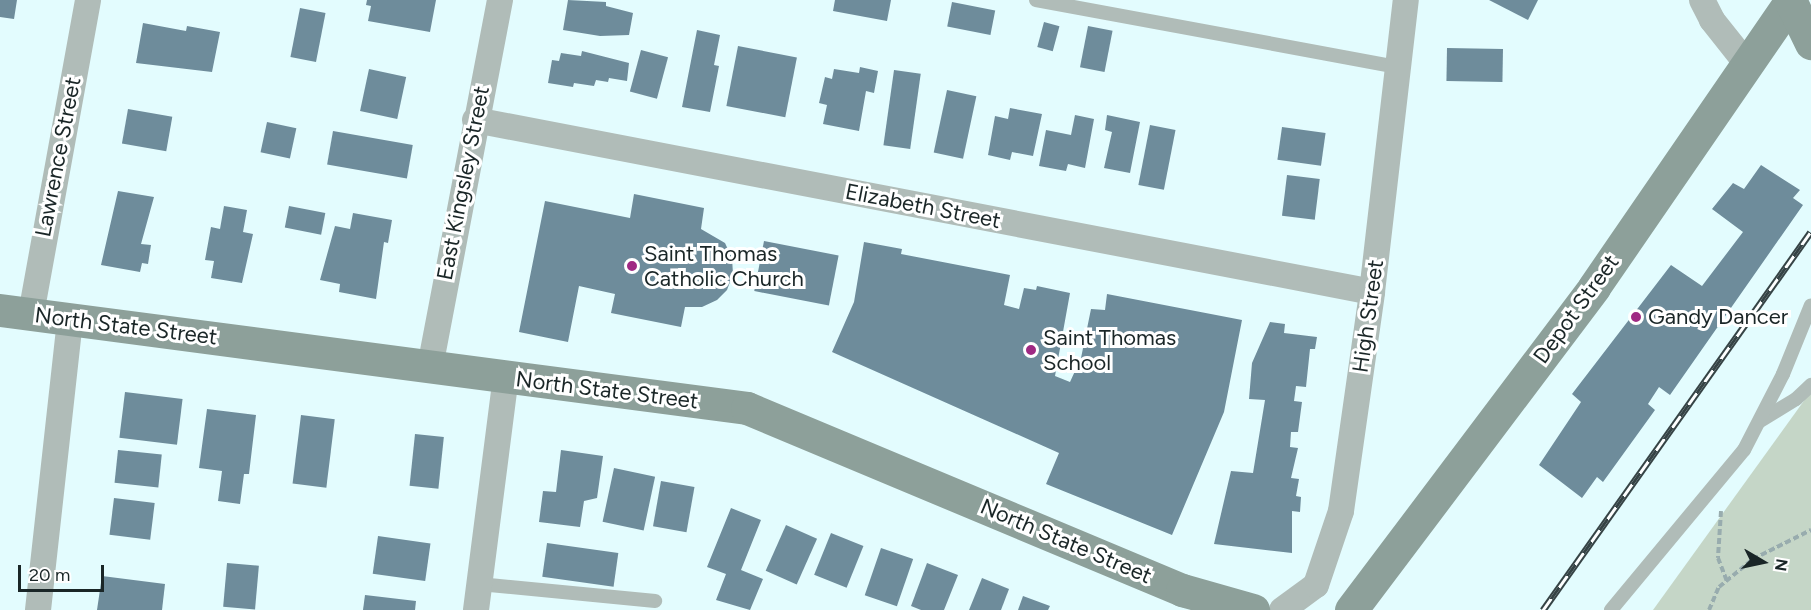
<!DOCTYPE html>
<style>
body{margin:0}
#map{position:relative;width:1811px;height:610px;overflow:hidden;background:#e3fcfe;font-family:Figtree,sans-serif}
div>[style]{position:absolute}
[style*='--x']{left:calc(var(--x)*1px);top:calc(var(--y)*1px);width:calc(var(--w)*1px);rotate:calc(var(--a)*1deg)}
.green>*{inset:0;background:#c5d6c7}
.building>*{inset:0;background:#6e8c9b;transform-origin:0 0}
.path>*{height:4px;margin-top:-2px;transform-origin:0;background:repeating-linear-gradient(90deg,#98acae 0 6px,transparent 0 9px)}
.lane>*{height:14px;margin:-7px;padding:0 7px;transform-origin:7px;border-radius:7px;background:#b0bcb8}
.street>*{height:26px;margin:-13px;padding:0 13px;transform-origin:13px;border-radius:13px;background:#b0bcb8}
.secondary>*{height:33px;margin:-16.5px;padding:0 16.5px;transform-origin:16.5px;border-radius:16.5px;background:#8da09a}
.rail>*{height:7px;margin-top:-3.5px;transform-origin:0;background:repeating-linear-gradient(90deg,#fff 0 14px,#364345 0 28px);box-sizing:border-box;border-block:2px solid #364345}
.secondary-bridge>*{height:33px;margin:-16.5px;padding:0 16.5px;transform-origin:16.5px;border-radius:16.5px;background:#8da09a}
.dots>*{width:16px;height:16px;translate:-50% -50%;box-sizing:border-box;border:3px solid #fff;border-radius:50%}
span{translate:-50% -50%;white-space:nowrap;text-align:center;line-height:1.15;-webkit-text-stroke:6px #fff;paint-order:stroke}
.street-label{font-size:22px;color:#1a2627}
.poi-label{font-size:22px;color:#1a2627}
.left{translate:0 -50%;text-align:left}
.north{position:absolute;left:1733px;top:532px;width:60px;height:60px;-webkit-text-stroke:4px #fff;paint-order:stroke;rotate:99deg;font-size:16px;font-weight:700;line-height:24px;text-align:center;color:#1a2627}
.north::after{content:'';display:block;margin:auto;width:21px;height:27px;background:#1a2627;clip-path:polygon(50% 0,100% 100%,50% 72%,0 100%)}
.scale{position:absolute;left:18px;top:565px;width:86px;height:27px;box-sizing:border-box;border:3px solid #1a2627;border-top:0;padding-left:8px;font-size:18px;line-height:21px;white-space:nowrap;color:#1a2627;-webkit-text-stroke:4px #fff;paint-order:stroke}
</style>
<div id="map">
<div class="green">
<div style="clip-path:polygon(1811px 391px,1811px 610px,1653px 610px)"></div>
</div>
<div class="building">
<div style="clip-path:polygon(0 0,17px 0,14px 19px,0 17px)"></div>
<div style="clip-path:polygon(367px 0,436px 0,430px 32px,368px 21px,371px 6px,366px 5px)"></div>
<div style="clip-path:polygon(568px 0,606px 2px,606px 6px,633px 13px,629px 35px,600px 36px,563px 30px)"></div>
<div style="clip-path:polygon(835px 0,891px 0,887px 21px,833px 11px)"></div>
<div style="clip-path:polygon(1489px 0,1538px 0,1528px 20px)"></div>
<div style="left:952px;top:2px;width:44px;height:25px;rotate:11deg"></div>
<div style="left:300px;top:8px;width:26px;height:50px;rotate:11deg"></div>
<div style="left:1044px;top:22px;width:16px;height:26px;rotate:15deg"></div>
<div style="clip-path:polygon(143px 23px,186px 31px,187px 26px,220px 32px,212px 72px,136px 63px)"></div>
<div style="left:1088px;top:26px;width:25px;height:42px;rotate:11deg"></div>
<div style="clip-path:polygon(697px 30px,720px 35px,714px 65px,719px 66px,710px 112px,682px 107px)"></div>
<div style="left:738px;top:46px;width:60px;height:61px;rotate:11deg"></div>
<div style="left:1447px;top:48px;width:56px;height:33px;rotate:1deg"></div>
<div style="left:641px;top:50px;width:28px;height:43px;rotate:15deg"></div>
<div style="clip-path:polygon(582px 51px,629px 63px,627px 81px,609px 78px,608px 82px,596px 80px,594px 86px,574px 83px,573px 87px,548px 83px,552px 60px,559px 61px,561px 53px,581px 56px)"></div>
<div style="clip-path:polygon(860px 67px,878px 71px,874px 93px,866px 91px,859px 131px,823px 124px,827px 105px,819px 103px,825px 77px,832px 79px,834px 69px,859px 73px)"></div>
<div style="left:369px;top:69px;width:38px;height:43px;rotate:12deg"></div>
<div style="left:894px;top:70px;width:27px;height:76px;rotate:8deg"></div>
<div style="left:947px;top:90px;width:30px;height:64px;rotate:12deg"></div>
<div style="clip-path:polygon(1010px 108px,1042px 114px,1033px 156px,1012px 152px,1010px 160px,988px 155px,995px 116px,1008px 119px)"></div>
<div style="left:128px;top:109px;width:45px;height:35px;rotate:10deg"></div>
<div style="clip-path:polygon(1075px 115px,1094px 119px,1085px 168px,1068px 164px,1066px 171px,1039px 166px,1046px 130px,1071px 135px)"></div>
<div style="clip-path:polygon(1107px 115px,1140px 122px,1130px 173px,1104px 168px,1112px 132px,1105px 130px)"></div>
<div style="left:267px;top:122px;width:30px;height:31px;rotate:12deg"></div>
<div style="left:1150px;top:125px;width:26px;height:61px;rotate:11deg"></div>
<div style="left:1282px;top:127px;width:44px;height:33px;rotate:8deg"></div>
<div style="left:333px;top:131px;width:81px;height:34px;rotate:10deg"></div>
<div style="clip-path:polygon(1761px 165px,1800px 190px,1793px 198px,1803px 205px,1670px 395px,1659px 387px,1648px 404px,1655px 410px,1603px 482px,1597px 477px,1582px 498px,1539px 465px,1581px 402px,1572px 394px,1671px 265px,1702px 286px,1743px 232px,1712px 209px,1733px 183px,1744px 189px)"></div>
<div style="left:1287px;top:175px;width:33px;height:41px;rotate:7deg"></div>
<div style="clip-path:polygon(118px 191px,154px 197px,141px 244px,151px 245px,148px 264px,142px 263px,140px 272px,101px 265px)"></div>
<div style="clip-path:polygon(634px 194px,704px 208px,701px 229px,725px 243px,732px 258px,733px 274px,727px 290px,717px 300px,702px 307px,685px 307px,681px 327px,611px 313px,615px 294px,579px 286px,568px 342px,519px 332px,545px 201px,630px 218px)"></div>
<div style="clip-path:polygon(224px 206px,247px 210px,243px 232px,253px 234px,242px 283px,211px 278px,214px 261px,205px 260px,211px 227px,220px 229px)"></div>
<div style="left:289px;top:206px;width:37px;height:22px;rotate:11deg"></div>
<div style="clip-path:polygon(353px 213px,392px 220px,388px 243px,384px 242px,376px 299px,339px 292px,340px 284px,320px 280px,335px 226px,350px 229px)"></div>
<div style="left:764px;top:241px;width:76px;height:51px;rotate:11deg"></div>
<div style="clip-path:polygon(864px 242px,902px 249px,901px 254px,1010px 275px,1004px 305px,1019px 309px,1024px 288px,1036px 290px,1037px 286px,1070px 293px,1055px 376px,1070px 382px,1081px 358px,1091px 309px,1105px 310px,1107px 294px,1242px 320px,1224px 412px,1172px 535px,1046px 484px,1059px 453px,832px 352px,854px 302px)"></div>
<div style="clip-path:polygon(1270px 322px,1285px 324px,1284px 333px,1317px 337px,1315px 349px,1310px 349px,1306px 387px,1296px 386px,1294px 401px,1302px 402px,1298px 432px,1291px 432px,1290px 447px,1298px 448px,1291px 478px,1299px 479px,1296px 496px,1301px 497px,1300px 512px,1292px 511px,1292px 553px,1214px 544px,1231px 471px,1253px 473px,1265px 400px,1249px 399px,1252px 363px)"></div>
<div style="left:125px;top:392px;width:58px;height:46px;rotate:7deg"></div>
<div style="clip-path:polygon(207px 409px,256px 415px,249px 474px,244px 474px,240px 504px,218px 501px,222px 471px,199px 468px)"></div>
<div style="left:301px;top:415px;width:34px;height:69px;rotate:7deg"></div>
<div style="left:415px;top:434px;width:29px;height:52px;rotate:6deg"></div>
<div style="left:118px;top:450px;width:44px;height:33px;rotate:6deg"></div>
<div style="clip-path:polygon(561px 450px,603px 456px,597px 498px,584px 501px,580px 527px,539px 522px,543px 491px,556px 492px)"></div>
<div style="left:614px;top:468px;width:42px;height:55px;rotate:12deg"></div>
<div style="left:661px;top:481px;width:34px;height:46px;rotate:10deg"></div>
<div style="left:114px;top:498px;width:41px;height:37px;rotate:7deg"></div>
<div style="clip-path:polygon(731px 508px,761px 520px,741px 570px,763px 579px,750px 610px,716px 600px,726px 574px,707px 567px)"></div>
<div style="left:786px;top:525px;width:34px;height:50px;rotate:24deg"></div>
<div style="left:831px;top:533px;width:35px;height:45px;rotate:22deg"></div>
<div style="left:378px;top:536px;width:53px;height:38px;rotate:8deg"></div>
<div style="left:547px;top:543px;width:72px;height:34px;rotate:8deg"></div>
<div style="left:881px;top:548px;width:34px;height:50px;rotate:19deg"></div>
<div style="left:227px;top:563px;width:32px;height:44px;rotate:5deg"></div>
<div style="clip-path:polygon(927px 563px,958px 575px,944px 610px,921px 610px,911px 606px)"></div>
<div style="clip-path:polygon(102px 576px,165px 584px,162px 610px,97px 610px)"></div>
<div style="clip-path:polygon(982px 578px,1009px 589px,1001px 610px,969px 610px)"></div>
<div style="clip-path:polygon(365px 595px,416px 601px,415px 610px,363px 610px)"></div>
<div style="clip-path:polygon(1023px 596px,1050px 606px,1048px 610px,1018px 610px)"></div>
</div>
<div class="path">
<div style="--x:1721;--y:511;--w:47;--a:93.7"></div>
<div style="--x:1718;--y:558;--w:25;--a:69"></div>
<div style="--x:1709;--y:610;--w:25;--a:-67"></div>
<div style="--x:1719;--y:587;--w:44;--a:-39.5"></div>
<div style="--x:1753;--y:559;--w:65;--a:-26.6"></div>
</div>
<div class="lane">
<div style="--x:1036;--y:0;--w:368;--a:10.5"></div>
<div style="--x:1760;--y:421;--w:42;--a:-31.4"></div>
<div style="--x:1796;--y:399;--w:21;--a:-43"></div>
<div style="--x:479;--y:584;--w:177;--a:5.5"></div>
<div style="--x:1611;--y:610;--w:208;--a:-50.3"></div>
<div style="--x:1744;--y:450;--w:85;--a:-62.8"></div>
<div style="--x:1783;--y:374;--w:74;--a:-67.9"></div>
</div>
<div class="street">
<div style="--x:1702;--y:0;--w:22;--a:63"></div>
<div style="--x:1712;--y:20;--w:56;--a:51.5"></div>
<div style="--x:475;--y:120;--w:913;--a:10.85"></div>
<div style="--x:31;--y:314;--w:319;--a:-79.7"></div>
<div style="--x:430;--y:367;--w:374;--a:-79.2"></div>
<div style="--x:38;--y:610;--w:294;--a:-83.7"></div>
<div style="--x:476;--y:610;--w:235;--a:-82.7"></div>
<div style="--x:1282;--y:610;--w:42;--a:-36.3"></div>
<div style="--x:1316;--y:585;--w:78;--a:-71.3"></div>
<div style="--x:1341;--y:511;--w:221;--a:-81.9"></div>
<div style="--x:1372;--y:292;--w:294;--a:-83.4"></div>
</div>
<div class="secondary">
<div style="--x:0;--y:310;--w:753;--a:7.47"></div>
<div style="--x:747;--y:408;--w:472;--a:22.7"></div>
<div style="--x:1182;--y:590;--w:74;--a:15.7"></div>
<div style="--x:1351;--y:610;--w:404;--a:-53"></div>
<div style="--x:1594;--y:287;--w:348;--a:-55.5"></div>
</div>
<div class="rail">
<div style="--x:1543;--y:610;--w:463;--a:-54.7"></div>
</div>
<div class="secondary-bridge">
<div style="--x:1790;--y:0;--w:48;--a:64"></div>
</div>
<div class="dots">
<div style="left:632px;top:266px;background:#9f2983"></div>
<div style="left:1636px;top:317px;background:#9f2983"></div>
<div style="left:1031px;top:350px;background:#9f2983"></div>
</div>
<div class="street-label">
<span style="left:58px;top:157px;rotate:-79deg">Lawrence Street</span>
<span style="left:463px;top:183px;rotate:-79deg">East Kingsley Street</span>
<span style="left:923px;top:206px;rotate:11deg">Elizabeth Street</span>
<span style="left:1576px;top:309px;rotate:-54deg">Depot Street</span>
<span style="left:1368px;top:316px;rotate:-82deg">High Street</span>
<span style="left:126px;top:326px;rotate:7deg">North State Street</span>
<span style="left:607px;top:390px;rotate:7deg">North State Street</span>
<span style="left:1066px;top:541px;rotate:23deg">North State Street</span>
</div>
<div class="poi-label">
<span class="left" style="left:644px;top:266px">Saint Thomas<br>Catholic Church</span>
<span class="left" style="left:1648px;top:317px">Gandy Dancer</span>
<span class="left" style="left:1043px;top:350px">Saint Thomas<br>School</span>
</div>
<div class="north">N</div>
<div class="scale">20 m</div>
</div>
